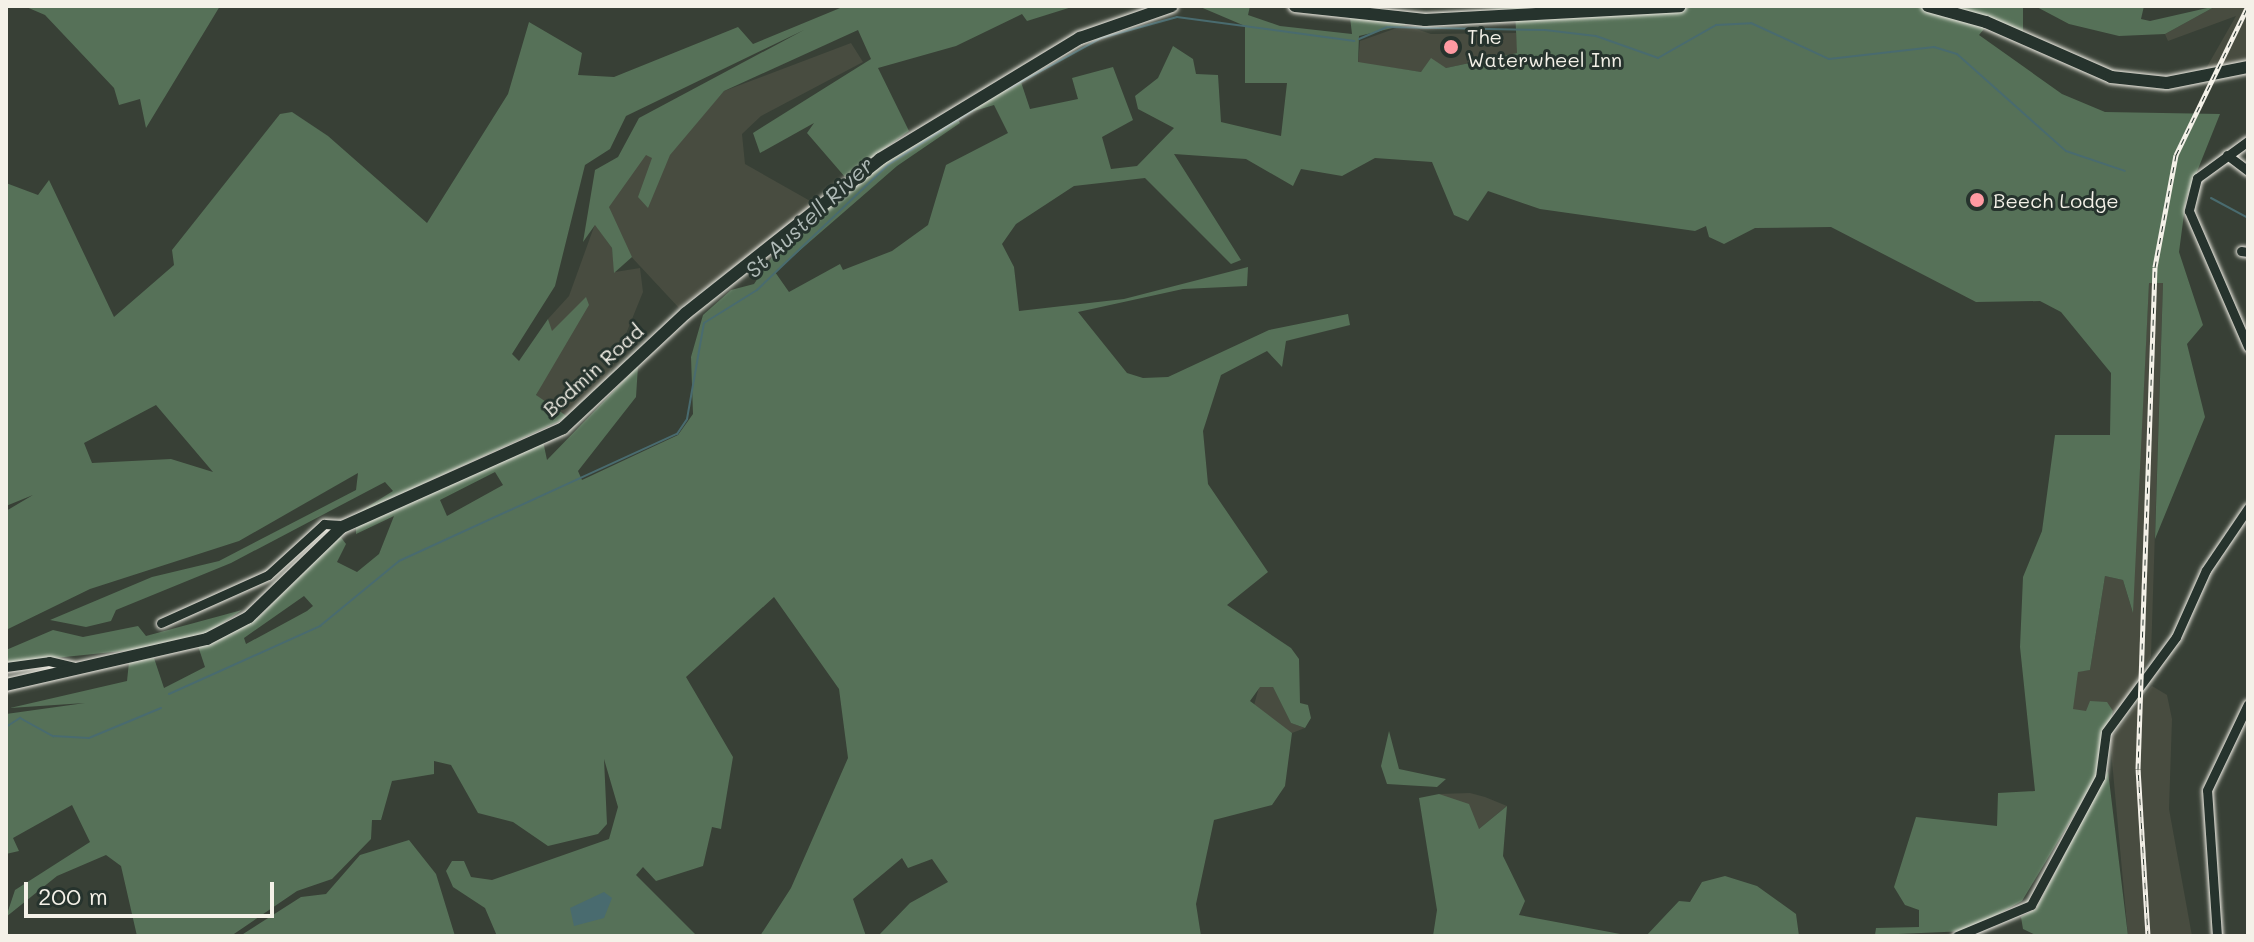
<!DOCTYPE html>
<style>
body{margin:0}
#map{position:relative;width:2254px;height:942px;overflow:hidden;background:#384036;font-family:Mali,sans-serif}
div>[style]{position:absolute}
[style*='--x']{left:calc(var(--x)*1px);top:calc(var(--y)*1px);width:calc(var(--w)*1px);rotate:calc(var(--a)*1deg)}
.built>*{inset:0;background:#484c40}
.green>*{inset:0;background:#567158}
.water>*{inset:0;background:#496b6f}
.stream>*{height:2px;margin:-1px;padding:0 1px;transform-origin:1px;border-radius:1px;background:#496b6f}
.roads{filter:drop-shadow(0 0 2px #f4f1e8) drop-shadow(0 0 2px #f4f1e8)}
.street>*{height:9px;margin:-4.5px;padding:0 4.5px;transform-origin:4.5px;border-radius:4.5px;background:#26332d}
.secondary>*{height:12px;margin:-6px;padding:0 6px;transform-origin:6px;border-radius:6px;background:#26332d}
.rail>*{height:5px;margin-top:-2.5px;transform-origin:0;background:repeating-linear-gradient(90deg,#26332d 0 6px,#f4f1e8 0 12px);box-sizing:border-box;border-block:2px solid #f4f1e8}
.dots>*{width:22px;height:22px;translate:-50% -50%;box-sizing:border-box;border:4px solid #26332d;border-radius:50%}
span{translate:-50% -50%;white-space:nowrap;text-align:center;line-height:1.15;-webkit-text-stroke:6px #26332d;paint-order:stroke}
.poi-label{font-size:20px;color:#f4f1e8}
.left{translate:0 -50%;text-align:left}
.street-label{font-size:20px;color:#f4f1e8}
.water-label{font-size:22px;color:#b0bbb8;font-style:italic}
.frame{position:absolute;inset:0;border:8px solid #f4f1e8;pointer-events:none}
.scale{position:absolute;left:24px;top:882px;width:250px;height:36px;box-sizing:border-box;border:4px solid #f4f1e8;border-top:0;padding-left:10px;font-size:24px;line-height:28px;white-space:nowrap;color:#f4f1e8;-webkit-text-stroke:6px #26332d;paint-order:stroke}
</style>
<div id="map">
<div class="built">
<div style="clip-path:polygon(2216px 6px,2248px 6px,2248px 64px,2204px 72px,2236px 16px,2168px 41px,2165px 34px)"></div>
<div style="clip-path:polygon(1405px 25px,1431px 34px,1516px 33px,1518px 53px,1446px 68px,1430px 63px,1421px 72px,1358px 63px,1360px 41px)"></div>
<div style="clip-path:polygon(851px 43px,863px 62px,761px 116px,742px 134px,745px 164px,812px 202px,807px 211px,679px 308px,625px 250px,607px 202px,632px 153px,687px 132px,724px 91px)"></div>
<div style="clip-path:polygon(595px 224px,612px 248px,615px 272px,640px 268px,643px 292px,606px 383px,568px 417px,536px 396px,555px 345px,548px 319px,569px 296px)"></div>
<div style="clip-path:polygon(2149px 282px,2163px 282px,2151px 656px,2122px 705px,2098px 724px,2093px 780px,2064px 686px,2071px 672px,2090px 670px,2105px 576px,2123px 580px,2132px 610px)"></div>
<div style="clip-path:polygon(2152px 686px,2167px 695px,2172px 719px,2169px 809px,2192px 936px,2128px 936px,2110px 739px)"></div>
<div style="clip-path:polygon(1259px 687px,1273px 687px,1291px 723px,1305px 728px,1292px 733px,1253px 709px)"></div>
<div style="clip-path:polygon(1470px 793px,1485px 797px,1507px 806px,1479px 829px,1439px 794px)"></div>
</div>
<div class="green">
<div style="clip-path:polygon(24px 6px,220px 6px,146px 128px,140px 99px,119px 105px,114px 88px,45px 15px)"></div>
<div style="clip-path:polygon(evenodd,845px 6px,1075px 6px,1027px 21px,1022px 14px,956px 46px,878px 68px,909px 131px,845px 177px,807px 133px,814px 123px,760px 153px,753px 133px,871px 59px,858px 30px,724px 91px,670px 155px,648px 208px,638px 197px,652px 158px,646px 155px,609px 207px,632px 257px,614px 273px,612px 248px,595px 225px,583px 242px,595px 170px,618px 157px,639px 118px,804px 30px,626px 116px,610px 149px,585px 165px,555px 286px,512px 354px,519px 361px,548px 319px,552px 331px,586px 297px,589px 305px,536px 395px,568px 417px,351px 517px,393px 491px,385px 482px,231px 563px,116px 610px,111px 621px,86px 627px,50px 620px,152px 577px,219px 561px,356px 490px,358px 473px,239px 541px,90px 589px,6px 630px,6px 511px,33px 495px,6px 506px,6px 183px,38px 195px,49px 180px,114px 317px,174px 265px,172px 250px,280px 114px,292px 112px,328px 136px,427px 223px,508px 94px,529px 22px,582px 53px,578px 75px,614px 77px,738px 27px,753px 44px,845px 6px,156px 405px,213px 472px,171px 459px,92px 463px,84px 443px,156px 405px)"></div>
<div style="clip-path:polygon(evenodd,1198px 6px,1250px 6px,1248px 15px,1280px 26px,1352px 34px,1349px 9px,1410px 16px,1405px 25px,1359px 36px,1358px 62px,1421px 72px,1431px 58px,1446px 68px,1517px 53px,1515px 9px,1413px 6px,2023px 6px,2023px 41px,1988px 24px,1979px 35px,2062px 94px,2105px 112px,2220px 114px,2186px 199px,2179px 252px,2203px 325px,2187px 344px,2205px 417px,2155px 539px,2163px 283px,2149px 283px,2133px 613px,2123px 580px,2105px 576px,2090px 670px,2078px 672px,2073px 709px,2086px 711px,2090px 701px,2107px 702px,2113px 711px,2095px 780px,2022px 901px,1967px 931px,1875px 935px,1876px 928px,1919px 927px,1919px 910px,1905px 905px,1894px 887px,1916px 817px,1997px 826px,1998px 793px,2035px 791px,2020px 647px,2023px 577px,2042px 531px,2055px 435px,2110px 435px,2111px 373px,2061px 312px,2040px 301px,1976px 302px,1831px 227px,1755px 228px,1724px 244px,1709px 237px,1706px 226px,1695px 231px,1540px 209px,1488px 191px,1468px 221px,1454px 215px,1432px 162px,1375px 158px,1342px 176px,1301px 169px,1293px 186px,1246px 159px,1174px 154px,1241px 260px,1231px 264px,1145px 178px,1074px 186px,1016px 224px,1002px 244px,1014px 267px,1019px 311px,1124px 299px,1248px 267px,1247px 286px,1183px 289px,1078px 312px,1127px 373px,1143px 378px,1168px 377px,1269px 330px,1348px 314px,1350px 325px,1286px 341px,1282px 367px,1267px 351px,1221px 375px,1203px 431px,1208px 484px,1268px 572px,1227px 605px,1291px 648px,1299px 659px,1300px 703px,1308px 705px,1311px 718px,1305px 728px,1291px 723px,1273px 687px,1260px 687px,1250px 701px,1292px 733px,1285px 786px,1272px 805px,1214px 820px,1196px 904px,1201px 936px,878px 936px,910px 903px,948px 882px,932px 859px,908px 868px,902px 858px,853px 899px,866px 936px,760px 936px,791px 888px,848px 758px,839px 689px,774px 597px,686px 677px,733px 757px,721px 829px,712px 827px,703px 866px,656px 881px,643px 867px,636px 875px,697px 936px,497px 936px,485px 908px,453px 887px,446px 871px,452px 861px,464px 861px,471px 877px,492px 880px,609px 839px,618px 807px,604px 759px,607px 824px,598px 834px,548px 846px,513px 822px,478px 813px,451px 765px,434px 761px,434px 774px,392px 781px,381px 820px,372px 820px,371px 839px,332px 879px,297px 891px,231px 936px,137px 936px,121px 866px,106px 855px,57px 876px,6px 917px,15px 890px,90px 842px,72px 805px,13px 838px,19px 851px,6px 854px,6px 714px,85px 703px,10px 708px,127px 681px,129px 662px,154px 658px,164px 688px,205px 667px,198px 646px,259px 617px,340px 536px,346px 544px,337px 562px,357px 572px,379px 554px,394px 516px,356px 534px,356px 525px,543px 441px,547px 460px,638px 366px,636px 397px,578px 471px,582px 480px,678px 435px,693px 414px,691px 357px,703px 315px,731px 290px,754px 284px,776px 251px,873px 169px,956px 116px,960px 123px,897px 166px,775px 272px,789px 292px,840px 264px,843px 270px,892px 251px,928px 225px,946px 165px,1008px 133px,994px 105px,964px 114px,1020px 79px,1030px 109px,1078px 99px,1072px 78px,1113px 67px,1133px 120px,1102px 137px,1111px 169px,1137px 166px,1174px 128px,1138px 109px,1135px 96px,1158px 78px,1173px 46px,1193px 59px,1196px 74px,1218px 75px,1221px 122px,1281px 136px,1287px 83px,1245px 83px,1245px 26px,1198px 6px,495px 472px,503px 485px,447px 516px,440px 500px,495px 472px,1198px 6px,304px 596px,313px 606px,307px 611px,246px 644px,244px 638px,304px 596px)"></div>
<div style="clip-path:polygon(2035px 6px,2144px 6px,2141px 19px,2150px 21px,2216px 6px,2165px 34px,2119px 36px,2069px 24px)"></div>
<div style="clip-path:polygon(242px 610px,208px 633px,152px 648px,6px 663px,6px 650px,53px 630px,83px 637px,138px 626px,146px 636px)"></div>
<div style="clip-path:polygon(1389px 731px,1399px 769px,1446px 779px,1437px 787px,1387px 784px,1381px 766px)"></div>
<div style="clip-path:polygon(2108px 771px,2128px 936px,2038px 936px,2023px 929px,2021px 917px,2036px 909px)"></div>
<div style="clip-path:polygon(1439px 794px,1469px 804px,1479px 829px,1507px 806px,1503px 856px,1525px 901px,1519px 915px,1631px 936px,1433px 936px,1437px 910px,1419px 798px)"></div>
<div style="clip-path:polygon(409px 840px,436px 874px,455px 936px,240px 936px,301px 897px,326px 894px,360px 855px)"></div>
<div style="clip-path:polygon(1725px 876px,1757px 886px,1796px 914px,1799px 936px,1646px 936px,1679px 901px,1690px 902px,1702px 882px)"></div>
</div>
<div class="water">
<div style="clip-path:polygon(604px 892px,612px 898px,604px 918px,574px 926px,570px 908px)"></div>
</div>
<div class="stream">
<div style="--x:1359;--y:39;--w:30;--a:-23"></div>
<div style="--x:1387;--y:27;--w:158;--a:1.1"></div>
<div style="--x:1545;--y:30;--w:51;--a:6.7"></div>
<div style="--x:1596;--y:36;--w:66;--a:19.5"></div>
<div style="--x:1658;--y:58;--w:67;--a:-29.6"></div>
<div style="--x:1716;--y:25;--w:35;--a:-3"></div>
<div style="--x:1751;--y:23;--w:86;--a:24.8"></div>
<div style="--x:1829;--y:59;--w:106;--a:-6.5"></div>
<div style="--x:1934;--y:47;--w:24;--a:17"></div>
<div style="--x:1957;--y:54;--w:146;--a:41.7"></div>
<div style="--x:2066;--y:151;--w:62;--a:18.7"></div>
<div style="--x:1008;--y:89;--w:106;--a:-28.7"></div>
<div style="--x:1101;--y:38;--w:79;--a:-15.4"></div>
<div style="--x:1177;--y:17;--w:179;--a:7.7"></div>
<div style="--x:2211;--y:198;--w:42;--a:28.4"></div>
<div style="--x:169;--y:694;--w:166;--a:-24.2"></div>
<div style="--x:320;--y:626;--w:102;--a:-39.4"></div>
<div style="--x:399;--y:561;--w:306;--a:-24.6"></div>
<div style="--x:677;--y:434;--w:18;--a:-56"></div>
<div style="--x:687;--y:419;--w:97;--a:-80"></div>
<div style="--x:704;--y:323;--w:62;--a:-31.9"></div>
<div style="--x:757;--y:290;--w:181;--a:-43.7"></div>
<div style="--x:888;--y:165;--w:103;--a:-32.8"></div>
<div style="--x:6;--y:727;--w:17;--a:-33"></div>
<div style="--x:20;--y:718;--w:38;--a:29"></div>
<div style="--x:53;--y:736;--w:36;--a:3"></div>
<div style="--x:89;--y:738;--w:78;--a:-22.6"></div>
</div>
<div class="roads">
<div class="street">
<div style="--x:2248;--y:141;--w:63;--a:144"></div>
<div style="--x:2197;--y:178;--w:34;--a:104"></div>
<div style="--x:2189;--y:211;--w:148;--a:66.5"></div>
<div style="--x:2227;--y:155;--w:26;--a:37"></div>
<div style="--x:2241;--y:251;--w:7;--a:8"></div>
<div style="--x:161;--y:623;--w:117;--a:-24.2"></div>
<div style="--x:268;--y:575;--w:76;--a:-42.3"></div>
<div style="--x:324;--y:524;--w:22;--a:3"></div>
<div style="--x:6;--y:667;--w:43;--a:-7.9"></div>
<div style="--x:49;--y:661;--w:26;--a:13"></div>
<div style="--x:1957;--y:936;--w:80;--a:-22.7"></div>
<div style="--x:2031;--y:905;--w:145;--a:-61.7"></div>
<div style="--x:2100;--y:777;--w:45;--a:-82.4"></div>
<div style="--x:2106;--y:732;--w:118;--a:-53.6"></div>
<div style="--x:2176;--y:637;--w:73;--a:-65.9"></div>
<div style="--x:2206;--y:570;--w:75;--a:-55.9"></div>
<div style="--x:2217;--y:936;--w:146;--a:-93.9"></div>
<div style="--x:2207;--y:790;--w:95;--a:-64.5"></div>
</div>
<div class="secondary">
<div style="--x:1295;--y:6;--w:131;--a:6.1"></div>
<div style="--x:1425;--y:20;--w:255;--a:-3.1"></div>
<div style="--x:1928;--y:6;--w:60;--a:15.4"></div>
<div style="--x:1986;--y:22;--w:137;--a:23.7"></div>
<div style="--x:2111;--y:77;--w:56;--a:6.1"></div>
<div style="--x:2167;--y:83;--w:83;--a:-11.2"></div>
<div style="--x:6;--y:685;--w:206;--a:-12.9"></div>
<div style="--x:207;--y:639;--w:47;--a:-27.6"></div>
<div style="--x:249;--y:617;--w:129;--a:-44.1"></div>
<div style="--x:342;--y:527;--w:242;--a:-24.1"></div>
<div style="--x:563;--y:428;--w:168;--a:-43.1"></div>
<div style="--x:686;--y:313;--w:248;--a:-38.4"></div>
<div style="--x:880;--y:159;--w:234;--a:-31.2"></div>
<div style="--x:1080;--y:38;--w:97;--a:-19.2"></div>
</div>
</div>
<div class="rail">
<div style="--x:2148;--y:936;--w:167;--a:-93.4"></div>
<div style="--x:2138;--y:769;--w:502;--a:-88.06"></div>
<div style="--x:2155;--y:267;--w:114;--a:-79.4"></div>
<div style="--x:2176;--y:155;--w:165;--a:-64.2"></div>
</div>
<div class="dots">
<div style="left:1451px;top:47px;background:#ff9aa2"></div>
<div style="left:1977px;top:200px;background:#ff9aa2"></div>
</div>
<div class="poi-label">
<span class="left" style="left:1467px;top:48px">The<br>Waterwheel Inn</span>
<span class="left" style="left:1993px;top:200px">Beech Lodge</span>
</div>
<div class="street-label">
<span style="left:593px;top:370px;rotate:-42deg">Bodmin Road</span>
</div>
<div class="water-label">
<span style="left:809px;top:217px;rotate:-43deg">St Austell River</span>
</div>
<div class="frame"></div>
<div class="scale">200 m</div>
</div>
